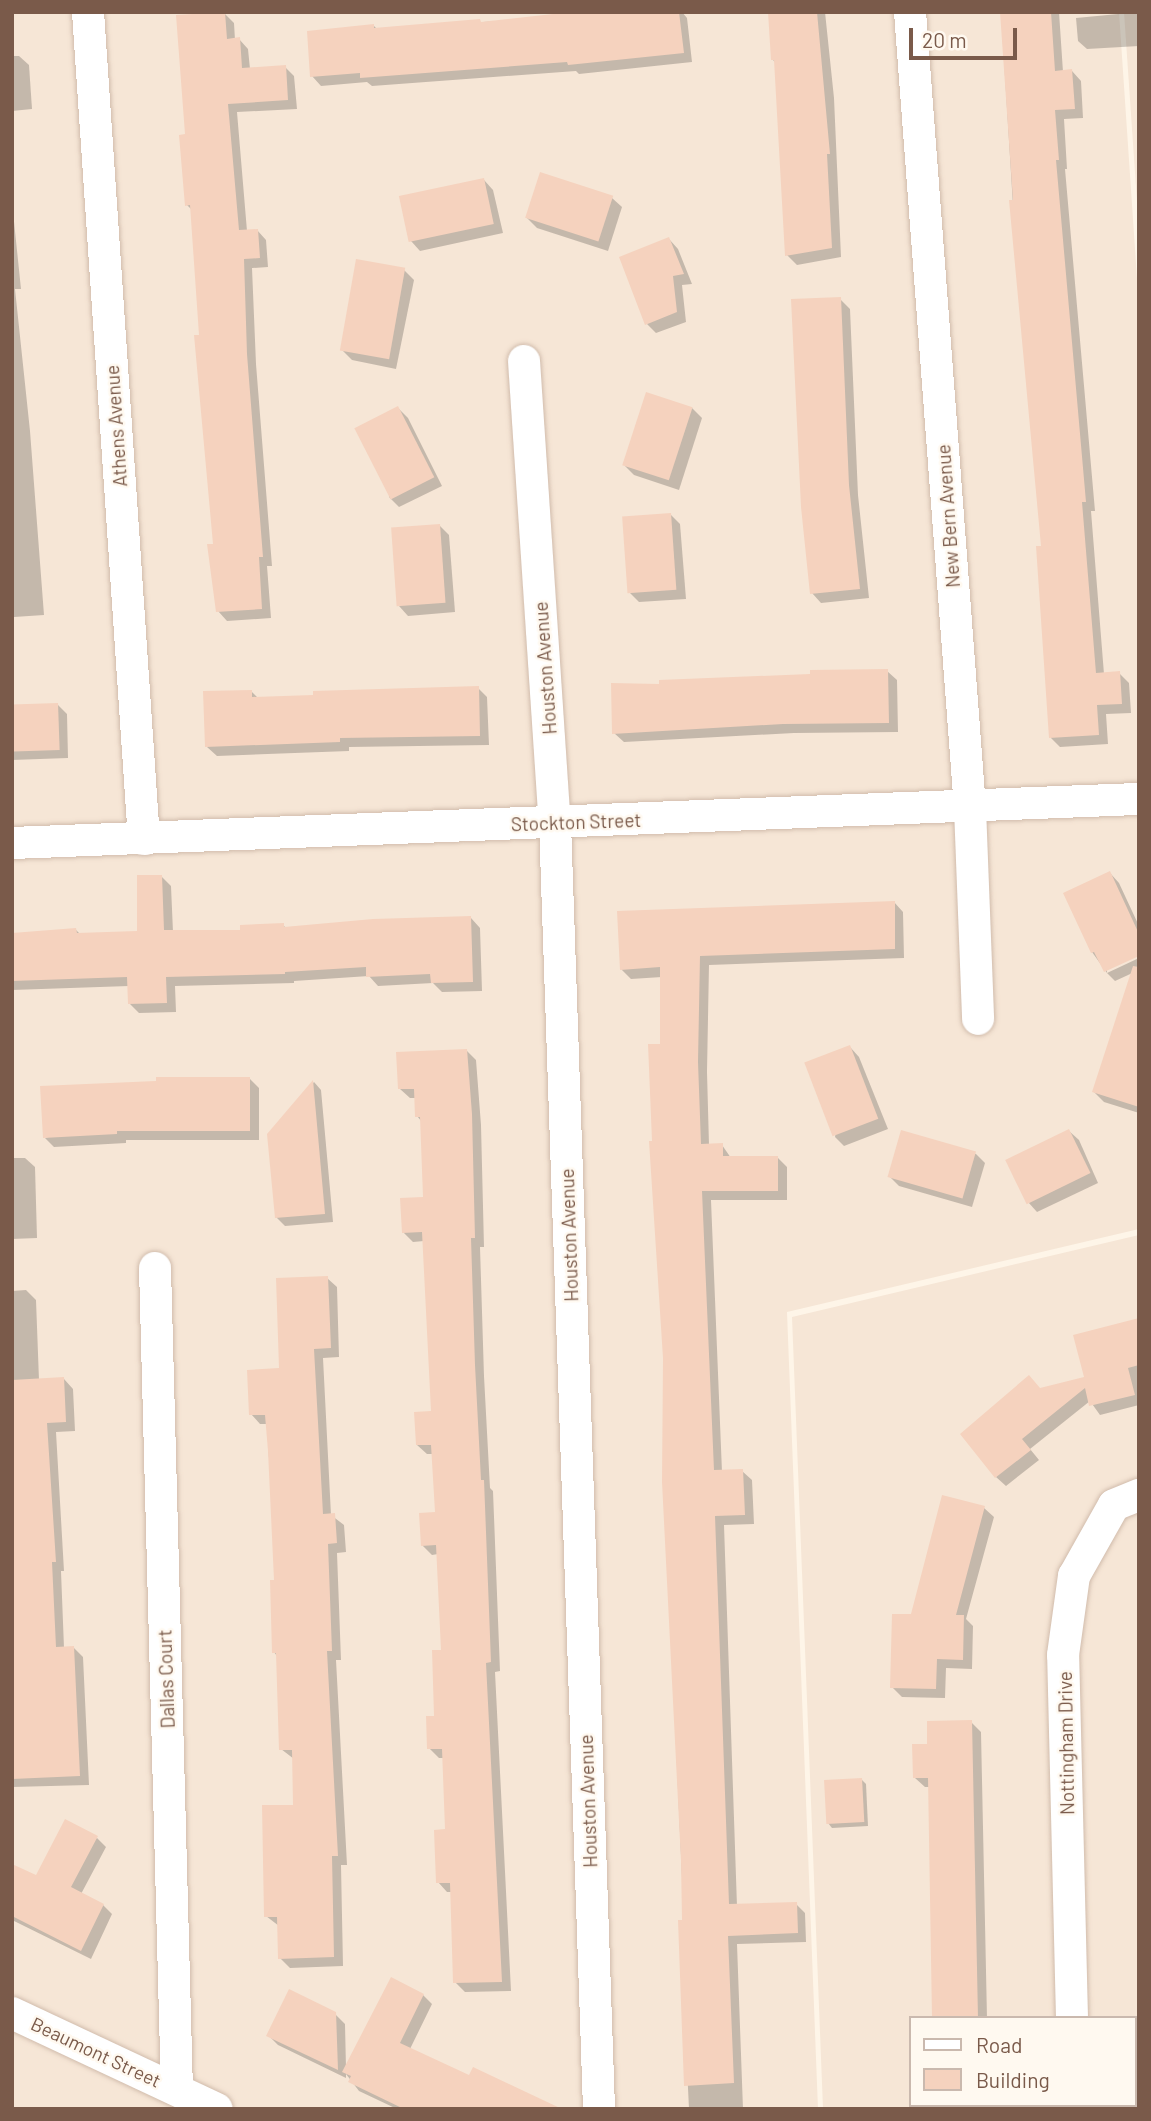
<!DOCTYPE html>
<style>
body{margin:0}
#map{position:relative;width:1151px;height:2121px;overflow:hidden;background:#fef5e8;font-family:Barlow,sans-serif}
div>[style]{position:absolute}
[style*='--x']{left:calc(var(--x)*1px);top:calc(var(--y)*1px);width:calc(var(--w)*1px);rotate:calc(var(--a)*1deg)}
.residential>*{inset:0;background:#f6e6d6}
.shadow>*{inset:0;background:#0003;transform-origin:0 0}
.building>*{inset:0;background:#f5d2be;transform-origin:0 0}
.roads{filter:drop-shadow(0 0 2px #d1bcac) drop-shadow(0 0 2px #d1bcac)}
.street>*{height:32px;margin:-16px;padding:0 16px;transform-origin:16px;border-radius:16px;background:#fff}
span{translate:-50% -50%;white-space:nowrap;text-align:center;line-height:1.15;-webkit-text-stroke:5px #fff9f0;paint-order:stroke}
.street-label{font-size:19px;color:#7a5a4a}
.frame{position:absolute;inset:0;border:14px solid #7a5a4a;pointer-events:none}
.legend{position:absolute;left:909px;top:2016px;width:228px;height:91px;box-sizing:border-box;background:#fff9f0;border:2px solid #cab9ae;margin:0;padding:9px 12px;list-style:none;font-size:21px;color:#7a5a4a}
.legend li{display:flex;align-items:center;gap:14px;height:35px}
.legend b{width:35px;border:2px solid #cab9ae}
.scale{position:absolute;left:909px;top:28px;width:108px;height:32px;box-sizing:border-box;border:4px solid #7a5a4a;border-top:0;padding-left:9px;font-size:21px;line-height:24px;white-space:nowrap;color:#7a5a4a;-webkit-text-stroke:5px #fff9f0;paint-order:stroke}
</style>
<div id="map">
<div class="residential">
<div style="clip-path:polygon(12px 12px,1119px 12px,1139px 308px,1139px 1229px,787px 1312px,818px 2109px,12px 2109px)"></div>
<div style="clip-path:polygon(1124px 12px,1139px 12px,1139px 231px)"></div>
<div style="clip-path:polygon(evenodd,1139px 1235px,1139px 2109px,823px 2109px,792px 1317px,1139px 1235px,911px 2018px,1135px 2018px,1135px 2105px,911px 2105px,911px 2018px)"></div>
</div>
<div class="shadow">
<div style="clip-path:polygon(635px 12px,682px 12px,687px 18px,692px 62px,579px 74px,576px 71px,372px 86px,367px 82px,321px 86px,312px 76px,373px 25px,377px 29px)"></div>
<div style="clip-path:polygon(770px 12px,825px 12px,834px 98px,841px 257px,797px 265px,787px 255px,776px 63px,773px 60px)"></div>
<div style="clip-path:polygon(1001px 12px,1059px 12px,1063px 72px,1072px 71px,1081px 81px,1083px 118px,1064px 119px,1067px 169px,1065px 169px,1095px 511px,1091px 511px,1104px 674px,1119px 673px,1129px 683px,1131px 713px,1106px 714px,1108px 744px,1060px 747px,1051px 738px,1043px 547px,1016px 254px)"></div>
<div style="clip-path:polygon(1139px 12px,1139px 46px,1087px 49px,1078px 41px,1076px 18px)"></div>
<div style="clip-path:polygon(224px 13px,234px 23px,235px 40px,239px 39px,248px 49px,250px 69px,285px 67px,294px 76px,297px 109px,237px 112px,247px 231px,257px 230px,266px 240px,268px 267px,252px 268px,256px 364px,272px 566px,267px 566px,271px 618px,227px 621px,218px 611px,192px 210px,187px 205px,187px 136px)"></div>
<div style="clip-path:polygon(12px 56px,19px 56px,29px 65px,32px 109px,12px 111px)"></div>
<div style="clip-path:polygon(484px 180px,493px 190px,503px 233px,420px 251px,411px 241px)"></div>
<div style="clip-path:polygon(612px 198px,622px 207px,608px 251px,537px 228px,527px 218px)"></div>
<div style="clip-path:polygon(12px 202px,21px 289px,15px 289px,30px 431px,44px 615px,14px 617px,14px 706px,58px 705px,67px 714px,68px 758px,12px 760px)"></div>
<div style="clip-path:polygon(669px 239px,678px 249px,692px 284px,682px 285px,686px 322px,656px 333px,647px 324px)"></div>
<div style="clip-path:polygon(404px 270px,414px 280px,396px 369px,352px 360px,342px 350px)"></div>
<div style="clip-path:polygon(840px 299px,850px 309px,858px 495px,869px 598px,821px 603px,812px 593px)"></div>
<div style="clip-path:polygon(398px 408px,408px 418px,442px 486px,399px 507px,389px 497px)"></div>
<div style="clip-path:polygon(692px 408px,702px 418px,679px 490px,634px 475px,625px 466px)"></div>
<div style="clip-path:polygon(670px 514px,680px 524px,686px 599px,639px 602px,630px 593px)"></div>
<div style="clip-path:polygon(439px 525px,449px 535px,455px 612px,408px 616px,399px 606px)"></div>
<div style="clip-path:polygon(887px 671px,897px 680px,898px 732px,794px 733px,624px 742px,614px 733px,661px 686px)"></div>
<div style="clip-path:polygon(478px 688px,487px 697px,489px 745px,349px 747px,349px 751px,217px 756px,207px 747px,251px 691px,259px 699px)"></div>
<div style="clip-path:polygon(1110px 873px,1119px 883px,1139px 926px,1139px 954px,1107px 969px,1107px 973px,1092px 952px)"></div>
<div style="clip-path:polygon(161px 876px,171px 886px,173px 932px,242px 932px,283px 925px,286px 928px,471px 918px,480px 928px,482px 991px,442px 992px,433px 983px,378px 986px,369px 976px,294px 981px,294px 983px,175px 986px,176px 1012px,139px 1013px,130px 1004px,129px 986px,12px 990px,12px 935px,76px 930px,80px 934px,139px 932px)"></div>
<div style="clip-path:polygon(894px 902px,903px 912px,904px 958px,709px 965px,707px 1072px,709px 1145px,722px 1145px,731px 1158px,778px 1158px,787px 1167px,787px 1200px,711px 1200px,722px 1472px,742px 1471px,752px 1480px,754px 1524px,724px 1525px,737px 1906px,796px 1904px,805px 1913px,806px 1942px,737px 1944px,743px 2109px,689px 2109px,680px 1922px,684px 1922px,664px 1481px,662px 977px,631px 979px,621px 969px)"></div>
<div style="clip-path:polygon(1139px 958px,1139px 970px,1115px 981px,1107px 973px)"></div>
<div style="clip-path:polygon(1139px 1025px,1139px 1113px,1104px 1102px,1094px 1092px)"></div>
<div style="clip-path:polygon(850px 1047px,859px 1057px,888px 1129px,844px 1146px,835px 1137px)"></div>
<div style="clip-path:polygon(467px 1051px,476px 1060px,481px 1125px,484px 1247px,480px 1247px,484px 1376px,490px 1488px,493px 1491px,500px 1671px,495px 1672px,511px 1991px,465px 1992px,455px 1982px,453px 1892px,447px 1892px,438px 1882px,447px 1831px,444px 1758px,439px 1758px,429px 1748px,436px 1718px,443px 1651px,438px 1554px,432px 1555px,422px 1545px,436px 1514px,434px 1454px,427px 1454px,417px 1445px,432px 1413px,424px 1241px,413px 1242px,403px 1232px,425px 1198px,422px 1122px,417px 1116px,416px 1098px,410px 1098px,400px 1089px)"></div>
<div style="clip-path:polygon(250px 1079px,259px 1088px,259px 1140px,126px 1140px,126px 1143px,54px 1147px,45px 1138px)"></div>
<div style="clip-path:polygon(314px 1082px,321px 1090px,333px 1222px,285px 1226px,276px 1217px,269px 1135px)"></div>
<div style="clip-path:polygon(1069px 1131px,1079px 1140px,1098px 1183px,1037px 1212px,1028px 1202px,1007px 1160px)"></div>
<div style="clip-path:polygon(902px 1133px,976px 1154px,985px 1163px,972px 1207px,899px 1186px,889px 1176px)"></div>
<div style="clip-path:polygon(12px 1158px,25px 1158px,35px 1167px,37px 1238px,12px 1239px)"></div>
<div style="clip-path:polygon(327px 1278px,337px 1287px,339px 1357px,323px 1358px,331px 1515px,344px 1525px,346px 1552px,337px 1553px,341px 1660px,336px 1660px,347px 1865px,341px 1865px,343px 1966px,290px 1968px,280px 1958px,279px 1926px,266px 1916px,295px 1807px,294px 1759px,281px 1749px,277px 1656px,274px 1652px,276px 1581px,267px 1424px,260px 1424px,251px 1414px,280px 1370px)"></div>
<div style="clip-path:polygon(26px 1290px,36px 1300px,39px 1380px,64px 1379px,73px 1389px,75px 1431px,56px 1432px,64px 1571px,61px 1571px,64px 1648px,73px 1647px,83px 1657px,89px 1785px,12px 1787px,12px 1291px)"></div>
<div style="clip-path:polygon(1139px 1320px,1139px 1405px,1100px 1415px,1090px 1401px,1030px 1449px,1039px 1460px,1006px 1486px,996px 1477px,1041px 1390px,1086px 1378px)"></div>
<div style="clip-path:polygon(984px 1508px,994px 1517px,966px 1619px,973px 1626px,972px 1669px,946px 1668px,945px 1698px,902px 1697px,892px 1687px,912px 1616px)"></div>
<div style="clip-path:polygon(971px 1722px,981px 1732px,987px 2018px,934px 2018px,930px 1787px,925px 1787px,915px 1778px,929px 1746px)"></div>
<div style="clip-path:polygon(861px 1779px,866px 1784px,868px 1826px,832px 1828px,828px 1823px)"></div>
<div style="clip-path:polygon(97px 1838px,106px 1847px,81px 1894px,103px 1905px,112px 1914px,91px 1959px,12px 1920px,12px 1865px,37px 1877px)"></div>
<div style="clip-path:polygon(423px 1995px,432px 2004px,410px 2049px,536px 2109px,397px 2109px,359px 2091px,346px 2074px,346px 2078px,278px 2045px,268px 2035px,335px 2014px,345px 2024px,346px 2068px)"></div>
<div style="left:941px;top:2105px;width:52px;height:4px"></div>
</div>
<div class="building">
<div style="clip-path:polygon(225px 12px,227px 39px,240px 37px,242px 68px,286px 65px,288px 100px,228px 104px,239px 230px,258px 229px,260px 258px,244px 259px,247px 354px,263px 557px,259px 557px,262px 609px,216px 612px,207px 544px,213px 544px,194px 335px,199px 335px,190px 205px,185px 206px,179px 135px,185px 134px,176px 15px)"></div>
<div style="clip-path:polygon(571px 12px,679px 12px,684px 53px,568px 65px,567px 62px,360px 78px,360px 73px,310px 77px,307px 31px,374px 24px,374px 28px,480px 19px,481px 22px)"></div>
<div style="clip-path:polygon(768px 12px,817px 12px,830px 154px,827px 154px,832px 248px,785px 256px,774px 60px,771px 60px)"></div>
<div style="clip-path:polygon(1000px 12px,1051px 12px,1055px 71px,1072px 69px,1075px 109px,1055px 110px,1059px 160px,1056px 160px,1086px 502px,1082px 502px,1096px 673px,1120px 671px,1122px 704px,1097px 705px,1099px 735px,1049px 738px,1036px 546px,1041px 546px,1009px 200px,1013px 200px)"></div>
<div style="left:540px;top:172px;width:77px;height:48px;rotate:18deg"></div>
<div style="left:484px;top:178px;width:47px;height:87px;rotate:78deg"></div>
<div style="clip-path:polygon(669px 237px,684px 274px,673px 276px,677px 312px,645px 325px,619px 257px)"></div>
<div style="left:356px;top:259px;width:50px;height:93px;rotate:10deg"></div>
<div style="clip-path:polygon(841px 297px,849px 485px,860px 589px,810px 594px,801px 507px,791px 299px)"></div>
<div style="left:646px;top:392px;width:49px;height:77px;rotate:18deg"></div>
<div style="left:398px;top:406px;width:80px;height:49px;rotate:63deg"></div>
<div style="left:671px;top:513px;width:77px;height:49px;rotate:86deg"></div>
<div style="left:440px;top:524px;width:79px;height:49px;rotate:86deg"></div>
<div style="clip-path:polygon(888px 669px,889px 723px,783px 724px,612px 734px,611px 683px,659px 684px,659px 680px,810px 674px,810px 670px)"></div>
<div style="clip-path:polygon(479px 686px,480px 736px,340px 738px,340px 742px,205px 747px,203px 691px,252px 690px,252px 697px,313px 695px,313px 691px)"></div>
<div style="left:58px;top:703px;width:47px;height:46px;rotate:88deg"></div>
<div style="clip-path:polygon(1110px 871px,1139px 934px,1139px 956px,1104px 972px,1094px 952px,1091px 953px,1063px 893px)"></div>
<div style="clip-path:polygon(137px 875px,162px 875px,164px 930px,240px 930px,240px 925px,284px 923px,284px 927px,373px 919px,471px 916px,473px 982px,431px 983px,430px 974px,366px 977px,366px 967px,285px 972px,285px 974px,166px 977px,167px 1003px,128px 1004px,127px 977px,12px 981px,12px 933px,76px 928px,77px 933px,137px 931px)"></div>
<div style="clip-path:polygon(895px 901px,895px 949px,700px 956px,698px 1062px,701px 1144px,723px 1143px,723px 1156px,778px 1156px,778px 1191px,702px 1191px,714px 1470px,743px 1469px,745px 1515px,715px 1516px,729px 1904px,797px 1902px,798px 1933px,728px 1936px,734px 2083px,684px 2086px,678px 1920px,682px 1920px,681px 1861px,662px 1482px,663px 1358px,649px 1141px,652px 1141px,648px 1044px,660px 1044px,660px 967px,620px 970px,617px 911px)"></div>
<div style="clip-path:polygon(1133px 966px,1139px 967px,1139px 1107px,1092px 1092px)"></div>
<div style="left:850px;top:1045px;width:79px;height:49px;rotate:69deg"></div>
<div style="clip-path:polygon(467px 1049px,472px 1114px,475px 1238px,471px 1238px,475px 1365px,481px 1480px,484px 1480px,491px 1662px,486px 1663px,502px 1982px,453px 1983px,450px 1883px,436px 1883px,434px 1830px,445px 1829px,442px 1749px,427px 1749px,426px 1716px,434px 1716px,432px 1650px,441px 1650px,436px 1545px,421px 1546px,419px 1513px,435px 1512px,431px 1445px,416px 1445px,414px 1412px,431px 1411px,422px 1232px,402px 1233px,400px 1198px,423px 1197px,420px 1117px,415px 1117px,414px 1089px,398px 1089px,396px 1052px)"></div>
<div style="clip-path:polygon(156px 1077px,250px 1077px,250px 1131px,117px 1131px,117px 1134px,43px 1138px,40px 1086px,156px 1081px)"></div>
<div style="clip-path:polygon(313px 1080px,325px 1214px,275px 1218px,267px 1134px)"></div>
<div style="left:1069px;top:1129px;width:49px;height:71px;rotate:64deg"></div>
<div style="left:901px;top:1130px;width:78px;height:49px;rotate:16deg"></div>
<div style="clip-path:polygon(328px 1276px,331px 1348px,314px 1349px,323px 1514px,335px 1513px,337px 1543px,328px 1544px,332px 1651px,327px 1651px,338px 1856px,332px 1856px,334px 1957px,278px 1959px,277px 1917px,264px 1917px,262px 1805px,293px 1805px,292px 1750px,279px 1750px,276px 1653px,272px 1653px,270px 1580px,274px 1580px,268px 1451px,265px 1415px,249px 1415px,247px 1370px,279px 1368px,276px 1278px)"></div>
<div style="clip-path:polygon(1139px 1318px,1139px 1365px,1128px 1368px,1135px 1395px,1089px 1406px,1085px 1388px,1022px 1439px,1031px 1450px,995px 1478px,960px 1434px,1029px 1375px,1040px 1388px,1084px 1377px,1073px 1335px)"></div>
<div style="clip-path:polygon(64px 1377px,66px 1422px,47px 1423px,56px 1562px,52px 1562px,56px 1647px,74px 1646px,80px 1776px,12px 1779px,12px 1380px)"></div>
<div style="clip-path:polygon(942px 1495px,985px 1506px,956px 1615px,964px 1615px,963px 1660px,937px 1659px,936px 1689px,890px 1688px,892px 1614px,911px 1614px)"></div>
<div style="clip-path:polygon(972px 1720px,978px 2018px,932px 2018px,928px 1778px,913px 1778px,912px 1744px,927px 1744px,927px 1721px)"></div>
<div style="left:862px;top:1778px;width:44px;height:38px;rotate:87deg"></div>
<div style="clip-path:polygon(65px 1819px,98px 1836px,71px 1887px,104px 1904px,81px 1951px,12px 1916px,12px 1864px,36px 1875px)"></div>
<div style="clip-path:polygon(391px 1977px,424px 1994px,400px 2043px,469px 2075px,473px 2067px,562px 2109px,404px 2109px,348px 2082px,351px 2076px,342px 2072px)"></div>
<div style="clip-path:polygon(289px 1989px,336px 2012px,338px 2070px,266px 2036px)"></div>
</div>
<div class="roads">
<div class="street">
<div style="--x:88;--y:12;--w:829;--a:86.13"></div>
<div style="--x:910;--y:12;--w:798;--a:85.69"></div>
<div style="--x:970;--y:808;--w:211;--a:87.8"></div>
<div style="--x:524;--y:361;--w:463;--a:86.2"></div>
<div style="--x:555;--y:823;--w:1287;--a:88.04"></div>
<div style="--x:12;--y:843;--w:1128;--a:-2.24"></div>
<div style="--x:155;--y:1268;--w:822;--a:88.47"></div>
<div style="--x:12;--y:2013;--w:226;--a:25.1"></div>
<div style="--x:1072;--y:2018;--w:363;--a:-91.4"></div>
<div style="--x:1063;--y:1655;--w:80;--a:-82.1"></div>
<div style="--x:1074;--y:1576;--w:81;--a:-60.6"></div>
<div style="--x:1114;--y:1505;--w:27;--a:-22"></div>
<div style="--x:1074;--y:2105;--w:4;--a:76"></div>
</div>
</div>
<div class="street-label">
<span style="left:116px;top:426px;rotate:-94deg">Athens Avenue</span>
<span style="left:948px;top:516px;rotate:-94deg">New Bern Avenue</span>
<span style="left:545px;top:668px;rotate:-94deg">Houston Avenue</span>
<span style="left:576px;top:822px;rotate:-2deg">Stockton Street</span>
<span style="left:569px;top:1235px;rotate:-92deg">Houston Avenue</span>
<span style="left:166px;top:1679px;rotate:-92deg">Dallas Court</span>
<span style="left:1066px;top:1743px;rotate:-91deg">Nottingham Drive</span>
<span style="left:588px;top:1801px;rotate:-92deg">Houston Avenue</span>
<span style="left:96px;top:2052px;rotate:25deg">Beaumont Street</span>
</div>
<div class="frame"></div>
<ul class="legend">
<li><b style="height:9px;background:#fff"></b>Road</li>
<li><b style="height:19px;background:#f5d2be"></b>Building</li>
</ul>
<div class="scale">20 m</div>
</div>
